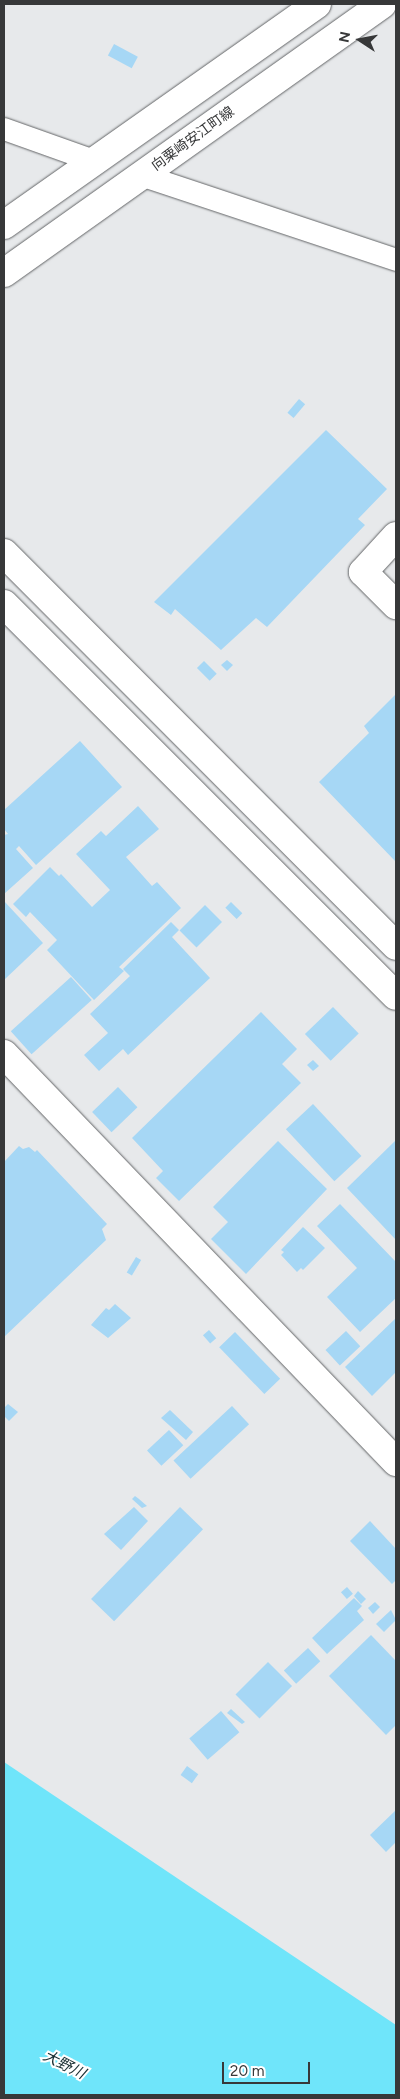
<!DOCTYPE html>
<meta charset="utf-8">
<style>
body{margin:0}
#map{position:relative;width:400px;height:2099px;overflow:hidden;background:#e7e9eb;font-family:Figtree,"Noto Sans JP",sans-serif}
div>[style]{position:absolute}
[style*='--x']{left:calc(var(--x)*1px);top:calc(var(--y)*1px);width:calc(var(--w)*1px);rotate:calc(var(--a)*1deg)}
.water>*{inset:0;background:#6fe5fa}
.building>*{inset:0;background:#a6d7f5;transform-origin:0 0}
.roads{filter:drop-shadow(0 0 1px #636567) drop-shadow(0 0 1px #636567)}
.street>*{height:22px;margin:-11px;padding:0 11px;transform-origin:11px;border-radius:11px;background:#fff}
.secondary>*{height:28px;margin:-14px;padding:0 14px;transform-origin:14px;border-radius:14px;background:#fff}
span{translate:-50% -50%;white-space:nowrap;text-align:center;line-height:1.15;-webkit-text-stroke:4px #fff;paint-order:stroke}
.street-label{font-size:14px;color:#373839}
.water-label{font-size:15px;color:#182d31;font-style:italic}
.frame{position:absolute;inset:0;border:5px solid #373839;pointer-events:none}
.north{position:absolute;left:335px;top:15px;width:50px;height:50px;-webkit-text-stroke:4px #fff;paint-order:stroke;rotate:281deg;font-size:14px;font-weight:700;line-height:20px;text-align:center;color:#373839}
.north::after{content:'';display:block;margin:auto;width:18px;height:22px;background:#373839;clip-path:polygon(50% 0,100% 100%,50% 72%,0 100%)}
.scale{position:absolute;left:222px;top:2062px;width:88px;height:22px;box-sizing:border-box;border:2px solid #373839;border-top:0;padding-left:6px;font-size:15px;line-height:18px;white-space:nowrap;color:#373839;-webkit-text-stroke:4px #fff;paint-order:stroke}
</style>
<div id="map">
<div class="water">
<div style="clip-path:polygon(4px 1762px,396px 2025px,396px 2095px,4px 2095px)"></div>
</div>
<div class="building">
<div style="left:114px;top:44px;width:27px;height:13px;rotate:28deg"></div>
<div style="left:299px;top:399px;width:8px;height:18px;rotate:40deg"></div>
<div style="clip-path:polygon(326px 430px,387px 489px,358px 519px,365px 525px,267px 627px,256px 618px,221px 650px,175px 609px,171px 615px,154px 602px)"></div>
<div style="clip-path:polygon(227px 660px,233px 665px,227px 671px,221px 665px)"></div>
<div style="left:204px;top:661px;width:18px;height:10px;rotate:45deg"></div>
<div style="clip-path:polygon(396px 694px,396px 862px,319px 782px,369px 733px,364px 726px)"></div>
<div style="clip-path:polygon(80px 741px,122px 787px,36px 865px,19px 846px,16px 849px,33px 868px,4px 894px,4px 835px,8px 834px,4px 829px,4px 810px)"></div>
<div style="clip-path:polygon(138px 806px,159px 829px,126px 857px,152px 886px,157px 882px,181px 908px,119px 967px,124px 971px,94px 1000px,47px 950px,57px 940px,30px 912px,26px 917px,13px 904px,50px 867px,59px 876px,61px 874px,92px 907px,110px 890px,76px 854px,101px 831px,106px 836px)"></div>
<div style="clip-path:polygon(4px 901px,43px 943px,4px 980px)"></div>
<div style="left:231px;top:902px;width:16px;height:8px;rotate:45deg"></div>
<div style="left:205px;top:905px;width:24px;height:36px;rotate:45deg"></div>
<div style="clip-path:polygon(171px 922px,179px 930px,172px 937px,210px 978px,128px 1055px,123px 1049px,99px 1071px,84px 1055px,108px 1033px,90px 1014px,130px 976px,123px 969px)"></div>
<div style="left:71px;top:977px;width:31px;height:81px;rotate:48deg"></div>
<div style="left:333px;top:1007px;width:37px;height:39px;rotate:46deg"></div>
<div style="clip-path:polygon(261px 1012px,297px 1049px,282px 1064px,301px 1083px,179px 1201px,156px 1178px,163px 1171px,132px 1138px)"></div>
<div style="clip-path:polygon(313px 1060px,319px 1066px,313px 1071px,307px 1065px)"></div>
<div style="left:118px;top:1087px;width:28px;height:36px;rotate:46deg"></div>
<div style="left:313px;top:1104px;width:71px;height:37px;rotate:47deg"></div>
<div style="clip-path:polygon(396px 1140px,396px 1240px,347px 1188px)"></div>
<div style="clip-path:polygon(278px 1141px,327px 1189px,246px 1274px,211px 1239px,228px 1222px,213px 1207px)"></div>
<div style="clip-path:polygon(19px 1146px,23px 1149px,29px 1147px,35px 1152px,37px 1150px,107px 1224px,102px 1229px,106px 1240px,4px 1337px,4px 1162px)"></div>
<div style="clip-path:polygon(340px 1204px,396px 1262px,396px 1298px,360px 1332px,327px 1297px,357px 1268px,317px 1226px)"></div>
<div style="clip-path:polygon(303px 1227px,325px 1248px,303px 1270px,301px 1268px,297px 1272px,281px 1255px,284px 1252px,281px 1250px)"></div>
<div style="left:136px;top:1257px;width:6px;height:18px;rotate:31deg"></div>
<div style="clip-path:polygon(115px 1304px,131px 1318px,108px 1338px,91px 1325px,106px 1308px,109px 1310px)"></div>
<div style="clip-path:polygon(396px 1318px,396px 1372px,372px 1396px,345px 1367px)"></div>
<div style="left:209px;top:1330px;width:11px;height:8px;rotate:49deg"></div>
<div style="left:346px;top:1331px;width:21px;height:28px;rotate:47deg"></div>
<div style="left:235px;top:1332px;width:65px;height:22px;rotate:46deg"></div>
<div style="clip-path:polygon(8px 1404px,18px 1412px,9px 1421px,4px 1416px,4px 1408px)"></div>
<div style="left:232px;top:1406px;width:25px;height:80px;rotate:47deg"></div>
<div style="clip-path:polygon(170px 1410px,193px 1432px,186px 1440px,161px 1418px)"></div>
<div style="left:169px;top:1430px;width:21px;height:30px;rotate:47deg"></div>
<div style="clip-path:polygon(135px 1496px,139px 1499px,147px 1506px,142px 1508px,132px 1499px)"></div>
<div style="clip-path:polygon(134px 1507px,148px 1521px,121px 1550px,104px 1534px)"></div>
<div style="left:180px;top:1507px;width:32px;height:128px;rotate:44deg"></div>
<div style="clip-path:polygon(370px 1521px,396px 1549px,396px 1580px,392px 1584px,350px 1541px)"></div>
<div style="left:347px;top:1587px;width:9px;height:8px;rotate:49deg"></div>
<div style="clip-path:polygon(358px 1591px,366px 1599px,361px 1604px,354px 1596px)"></div>
<div style="clip-path:polygon(354px 1598px,362px 1606px,357px 1611px,364px 1620px,327px 1654px,312px 1638px)"></div>
<div style="clip-path:polygon(375px 1602px,380px 1607px,373px 1614px,368px 1608px)"></div>
<div style="clip-path:polygon(391px 1610px,396px 1620px,384px 1632px,376px 1624px)"></div>
<div style="clip-path:polygon(371px 1635px,396px 1661px,396px 1725px,386px 1735px,329px 1676px)"></div>
<div style="left:308px;top:1648px;width:18px;height:33px;rotate:47deg"></div>
<div style="left:268px;top:1662px;width:34px;height:46px;rotate:45deg"></div>
<div style="clip-path:polygon(231px 1709px,245px 1722px,242px 1724px,227px 1713px)"></div>
<div style="left:221px;top:1711px;width:28px;height:42px;rotate:49deg"></div>
<div style="left:187px;top:1766px;width:14px;height:11px;rotate:36deg"></div>
<div style="clip-path:polygon(396px 1810px,396px 1842px,386px 1852px,370px 1835px)"></div>
</div>
<div class="roads">
<div class="street">
<div style="--x:4;--y:129;--w:96;--a:19.6"></div>
<div style="--x:141;--y:175;--w:269;--a:18.4"></div>
</div>
<div class="secondary">
<div style="--x:4;--y:225;--w:383;--a:-35.2"></div>
<div style="--x:4;--y:273;--w:464;--a:-35.4"></div>
<div style="--x:396;--y:536;--w:49;--a:132.5"></div>
<div style="--x:363;--y:572;--w:47;--a:45"></div>
<div style="--x:4;--y:553;--w:555;--a:45.07"></div>
<div style="--x:4;--y:604;--w:554;--a:45"></div>
<div style="--x:4;--y:1054;--w:566;--a:46.15"></div>
</div>
</div>
<div class="street-label">
<span style="left:193px;top:139px;rotate:-36deg">向粟崎安江町線</span>
</div>
<div class="water-label">
<span style="left:64px;top:2065px;rotate:27deg">大野川</span>
</div>
<div class="frame"></div>
<div class="north">N</div>
<div class="scale">20 m</div>
</div>
